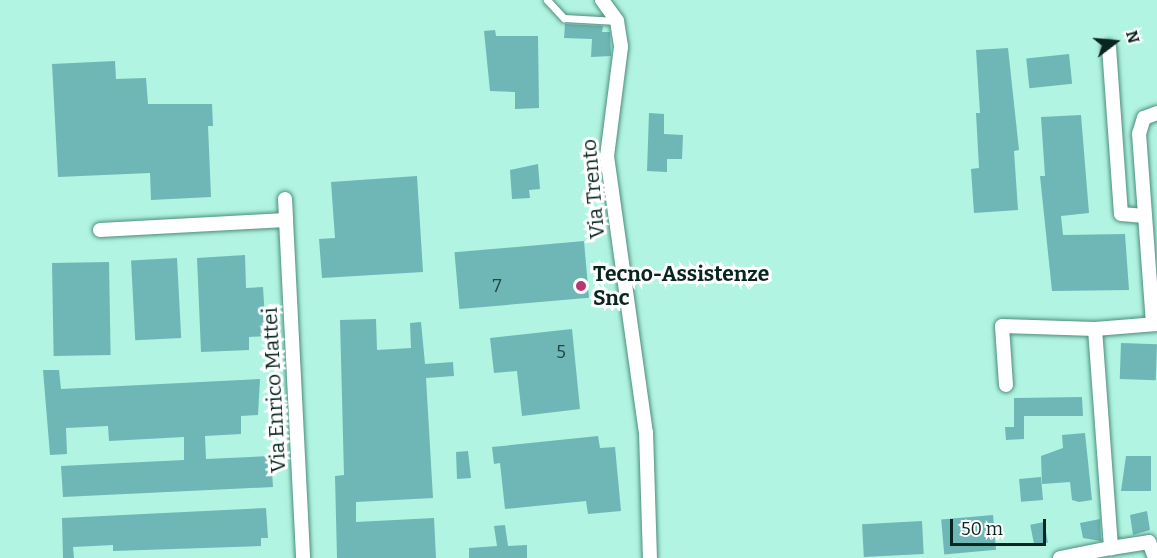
<!DOCTYPE html>
<style>
body{margin:0}
#map{position:relative;width:1157px;height:558px;overflow:hidden;background:#b1f4e1;font-family:Bitter,serif}
div>[style]{position:absolute}
[style*='--x']{left:calc(var(--x)*1px);top:calc(var(--y)*1px);width:calc(var(--w)*1px);rotate:calc(var(--a)*1deg)}
.building>*{inset:0;background:#6fb6b6;transform-origin:0 0}
.roads{filter:drop-shadow(0 0 2px #4c8d7d) drop-shadow(0 0 2px #4c8d7d)}
.lane>*{height:7px;margin:-3.5px;padding:0 3.5px;transform-origin:3.5px;border-radius:3.5px;background:#fff}
.street>*{height:14px;margin:-7px;padding:0 7px;transform-origin:7px;border-radius:7px;background:#fff}
.dots>*{width:16px;height:16px;translate:-50% -50%;box-sizing:border-box;border:3px solid #fff;border-radius:50%}
span{translate:-50% -50%;white-space:nowrap;text-align:center;line-height:1.15;-webkit-text-stroke:6px #fff;paint-order:stroke}
.number-label{font-size:18px;color:#224945}
.number-label span{-webkit-text-stroke-width:0}
.street-label{font-size:21px;color:#09251f}
.poi-label{font-size:21px;color:#09251f;font-weight:700}
.left{translate:0 -50%;text-align:left}
.north{position:absolute;left:1085px;top:12px;width:60px;height:60px;-webkit-text-stroke:4px #fff;paint-order:stroke;rotate:74deg;font-size:16px;font-weight:700;line-height:24px;text-align:center;color:#09251f}
.north::after{content:'';display:block;margin:auto;width:21px;height:27px;background:#09251f;clip-path:polygon(50% 0,100% 100%,50% 72%,0 100%)}
.scale{position:absolute;left:950px;top:519px;width:96px;height:27px;box-sizing:border-box;border:3px solid #09251f;border-top:0;padding-left:8px;font-size:18px;line-height:21px;white-space:nowrap;color:#09251f;-webkit-text-stroke:4px #fff;paint-order:stroke}
</style>
<div id="map">
<div class="building">
<div style="clip-path:polygon(565px 24px,603px 26px,602px 32px,610px 32px,611px 56px,591px 57px,592px 39px,564px 38px)"></div>
<div style="clip-path:polygon(495px 30px,496px 36px,538px 36px,539px 108px,515px 109px,515px 92px,490px 91px,484px 31px)"></div>
<div style="clip-path:polygon(1008px 48px,1019px 150px,1014px 151px,1018px 210px,974px 213px,971px 169px,979px 168px,976px 113px,980px 113px,976px 50px)"></div>
<div style="left:1069px;top:54px;width:30px;height:43px;rotate:84deg"></div>
<div style="clip-path:polygon(115px 61px,116px 79px,146px 78px,148px 104px,212px 104px,213px 126px,208px 126px,211px 197px,151px 200px,150px 173px,58px 177px,52px 64px)"></div>
<div style="clip-path:polygon(649px 113px,664px 114px,664px 134px,683px 135px,682px 159px,667px 159px,667px 172px,647px 171px)"></div>
<div style="clip-path:polygon(1081px 115px,1089px 213px,1061px 216px,1063px 235px,1125px 234px,1129px 290px,1052px 291px,1040px 176px,1045px 176px,1041px 117px)"></div>
<div style="clip-path:polygon(538px 164px,540px 189px,529px 190px,530px 198px,512px 199px,510px 170px)"></div>
<div style="clip-path:polygon(417px 176px,423px 272px,322px 278px,319px 239px,335px 238px,331px 182px)"></div>
<div style="left:584px;top:241px;width:57px;height:130px;rotate:85deg"></div>
<div style="clip-path:polygon(245px 255px,246px 288px,263px 287px,266px 336px,249px 337px,249px 350px,201px 352px,197px 258px)"></div>
<div style="left:177px;top:258px;width:80px;height:46px;rotate:87deg"></div>
<div style="left:109px;top:262px;width:93px;height:57px;rotate:89deg"></div>
<div style="clip-path:polygon(376px 319px,377px 350px,411px 348px,410px 323px,421px 322px,425px 364px,453px 362px,454px 376px,426px 378px,433px 498px,356px 502px,356px 522px,434px 518px,436px 558px,337px 558px,335px 476px,344px 475px,340px 320px)"></div>
<div style="clip-path:polygon(572px 329px,580px 409px,522px 416px,517px 371px,494px 373px,490px 338px)"></div>
<div style="left:1121px;top:343px;width:36px;height:36px;rotate:2deg"></div>
<div style="clip-path:polygon(43px 370px,59px 370px,61px 389px,260px 379px,258px 415px,241px 416px,241px 434px,205px 436px,206px 459px,271px 456px,273px 487px,63px 497px,61px 466px,184px 460px,184px 437px,109px 441px,108px 426px,66px 428px,67px 454px,50px 455px)"></div>
<div style="clip-path:polygon(1082px 397px,1083px 416px,1024px 416px,1024px 439px,1006px 440px,1005px 427px,1014px 427px,1014px 398px)"></div>
<div style="clip-path:polygon(1085px 433px,1092px 500px,1079px 502px,1072px 500px,1070px 482px,1042px 484px,1041px 456px,1063px 448px,1062px 435px)"></div>
<div style="clip-path:polygon(598px 436px,600px 448px,615px 447px,621px 511px,588px 514px,586px 501px,505px 509px,500px 463px,494px 464px,492px 447px)"></div>
<div style="clip-path:polygon(468px 451px,471px 478px,457px 479px,456px 452px)"></div>
<div style="clip-path:polygon(1126px 456px,1151px 456px,1151px 491px,1121px 491px)"></div>
<div style="left:1041px;top:477px;width:23px;height:22px;rotate:85deg"></div>
<div style="clip-path:polygon(266px 508px,268px 538px,261px 538px,261px 546px,113px 551px,113px 545px,73px 547px,74px 558px,63px 558px,62px 518px)"></div>
<div style="clip-path:polygon(1147px 511px,1150px 530px,1133px 535px,1130px 515px)"></div>
<div style="left:993px;top:515px;width:35px;height:52px;rotate:85deg"></div>
<div style="clip-path:polygon(1100px 519px,1101px 541px,1083px 538px,1080px 523px)"></div>
<div style="left:922px;top:521px;width:33px;height:60px;rotate:87deg"></div>
<div style="left:1044px;top:522px;width:21px;height:14px;rotate:79deg"></div>
<div style="clip-path:polygon(505px 525px,508px 546px,527px 545px,527px 558px,469px 558px,469px 548px,497px 546px,494px 526px)"></div>
</div>
<div class="roads">
<div class="lane">
<div style="--x:547;--y:0;--w:25;--a:47"></div>
<div style="--x:564;--y:18;--w:53;--a:3.2"></div>
</div>
<div class="street">
<div style="--x:602;--y:0;--w:26;--a:54"></div>
<div style="--x:617;--y:21;--w:26;--a:81"></div>
<div style="--x:621;--y:47;--w:110;--a:97.3"></div>
<div style="--x:607;--y:156;--w:279;--a:82"></div>
<div style="--x:646;--y:432;--w:126;--a:88.2"></div>
<div style="--x:1109;--y:47;--w:167;--a:85.9"></div>
<div style="--x:1121;--y:214;--w:24;--a:5"></div>
<div style="--x:285;--y:199;--w:21;--a:87"></div>
<div style="--x:100;--y:230;--w:186;--a:-3.1"></div>
<div style="--x:286;--y:220;--w:338;--a:87.1"></div>
<div style="--x:1153;--y:324;--w:191;--a:-94.2"></div>
<div style="--x:1139;--y:134;--w:17;--a:-73"></div>
<div style="--x:1144;--y:118;--w:14;--a:-21"></div>
<div style="--x:1095;--y:329;--w:220;--a:85.8"></div>
<div style="--x:1111;--y:548;--w:38;--a:-9"></div>
<div style="--x:1149;--y:542;--w:17;--a:69"></div>
<div style="--x:1006;--y:385;--w:59;--a:-93.9"></div>
<div style="--x:1002;--y:326;--w:93;--a:1.8"></div>
<div style="--x:1095;--y:329;--w:62;--a:-4.6"></div>
<div style="--x:1060;--y:558;--w:52;--a:-11.1"></div>
</div>
</div>
<div class="dots">
<div style="left:581px;top:286px;background:#bb3474"></div>
</div>
<div class="number-label">
<span style="left:497px;top:286px">7</span>
<span style="left:561px;top:352px">5</span>
</div>
<div class="street-label">
<span style="left:593px;top:189px;rotate:-95deg">Via Trento</span>
<span style="left:274px;top:390px;rotate:-93deg">Via Enrico Mattei</span>
</div>
<div class="poi-label">
<span class="left" style="left:593px;top:286px">Tecno-Assistenze<br>Snc</span>
</div>
<div class="north">N</div>
<div class="scale">50 m</div>
</div>
